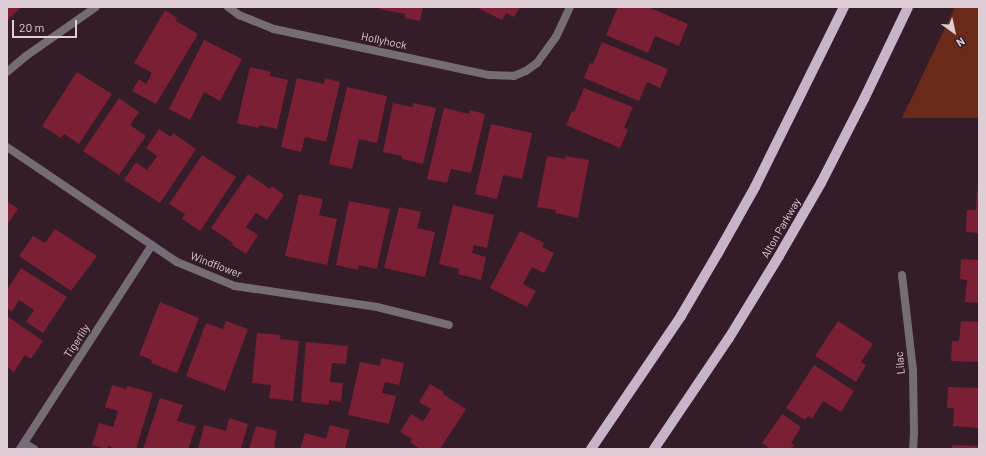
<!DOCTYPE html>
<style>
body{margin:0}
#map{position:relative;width:986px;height:456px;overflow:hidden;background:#341c28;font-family:Barlow,sans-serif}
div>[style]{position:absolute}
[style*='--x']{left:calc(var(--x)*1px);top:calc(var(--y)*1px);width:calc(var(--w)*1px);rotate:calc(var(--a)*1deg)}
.green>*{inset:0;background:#6b2a19}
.building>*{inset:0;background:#7b1f34}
.minor>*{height:8px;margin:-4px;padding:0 4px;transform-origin:4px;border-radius:4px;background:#766c76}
.primary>*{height:10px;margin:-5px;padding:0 5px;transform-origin:5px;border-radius:5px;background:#c8b4c8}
span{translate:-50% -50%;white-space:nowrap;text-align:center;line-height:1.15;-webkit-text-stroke:3px #341c28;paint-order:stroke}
.street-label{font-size:11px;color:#decdd5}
.frame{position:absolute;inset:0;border:8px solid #decdd5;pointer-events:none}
.north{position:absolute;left:934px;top:12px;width:40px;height:40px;-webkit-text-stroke:3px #341c28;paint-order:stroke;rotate:147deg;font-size:11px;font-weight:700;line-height:16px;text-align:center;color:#decdd5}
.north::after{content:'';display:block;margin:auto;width:14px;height:18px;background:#decdd5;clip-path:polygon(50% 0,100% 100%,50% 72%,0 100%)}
.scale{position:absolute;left:12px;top:20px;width:65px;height:18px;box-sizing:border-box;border:2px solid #decdd5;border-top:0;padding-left:5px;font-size:12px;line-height:14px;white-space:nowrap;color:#decdd5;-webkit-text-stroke:3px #341c28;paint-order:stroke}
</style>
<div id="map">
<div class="green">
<div style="clip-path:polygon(955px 7px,979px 7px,979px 118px,902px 118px)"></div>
</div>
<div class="building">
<div style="clip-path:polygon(7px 7px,22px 7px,7px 20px)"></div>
<div style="clip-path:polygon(380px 7px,423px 7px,420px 21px,405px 18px,405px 14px,379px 9px)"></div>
<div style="clip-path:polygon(476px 7px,520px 7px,514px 17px,506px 13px,502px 20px)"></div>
<div style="clip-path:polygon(618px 7px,648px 7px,688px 24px,679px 46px,655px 36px,648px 53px,606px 35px)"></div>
<div style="clip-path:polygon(165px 10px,177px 18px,176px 21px,198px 34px,156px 104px,132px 91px,139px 79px,146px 84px,152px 73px,134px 63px)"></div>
<div style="clip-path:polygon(204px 40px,242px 59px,220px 101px,204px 92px,190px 120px,169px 109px)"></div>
<div style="clip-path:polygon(602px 42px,668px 69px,660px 88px,647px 82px,639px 101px,584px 78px,590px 63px,593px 64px)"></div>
<div style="clip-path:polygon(250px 67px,271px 72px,270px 76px,288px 80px,277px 129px,259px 125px,258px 128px,237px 123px)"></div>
<div style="clip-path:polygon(77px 72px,112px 94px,79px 144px,64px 134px,61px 138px,42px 126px)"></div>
<div style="clip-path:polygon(297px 78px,324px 84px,325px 78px,340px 82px,326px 142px,305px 137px,301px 152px,281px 147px)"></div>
<div style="clip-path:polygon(347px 87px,387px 96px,377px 143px,359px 139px,352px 169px,329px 164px)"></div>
<div style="clip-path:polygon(584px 88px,633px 107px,624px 128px,628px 130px,620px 148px,566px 125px,572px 111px,574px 112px)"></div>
<div style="clip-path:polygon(119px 98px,139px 112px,130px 125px,146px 136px,119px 175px,83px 151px)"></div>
<div style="clip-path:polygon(393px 103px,413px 107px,413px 103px,436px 108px,423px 164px,402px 159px,402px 156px,383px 152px)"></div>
<div style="clip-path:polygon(444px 108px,469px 114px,470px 110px,485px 114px,471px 173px,451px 169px,447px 183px,427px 179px)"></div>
<div style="clip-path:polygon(491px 124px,532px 133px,522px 179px,503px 175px,497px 199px,475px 194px)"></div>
<div style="clip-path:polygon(159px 129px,171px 137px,173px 133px,196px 149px,160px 203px,124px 180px,136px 162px,147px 170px,157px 156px,146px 148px)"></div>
<div style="clip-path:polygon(202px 155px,236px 177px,200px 231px,182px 219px,185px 214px,169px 204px)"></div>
<div style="clip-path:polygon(547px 156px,565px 159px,565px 156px,589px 160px,578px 218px,555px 213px,556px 210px,537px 207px)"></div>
<div style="clip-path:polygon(248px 174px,270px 189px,272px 186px,284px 195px,267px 220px,256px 213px,246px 227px,258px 235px,246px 254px,232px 245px,233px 243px,211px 228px)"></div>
<div style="clip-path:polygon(977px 191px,979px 191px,979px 233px,966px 232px,967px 210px,976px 210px)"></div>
<div style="clip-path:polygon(299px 194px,323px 199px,319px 215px,337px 219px,327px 265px,285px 256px)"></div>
<div style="clip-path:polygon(7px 201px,18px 209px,7px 225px)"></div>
<div style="clip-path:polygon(349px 201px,390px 209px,377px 269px,359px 265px,358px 270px,336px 265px)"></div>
<div style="clip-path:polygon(453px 205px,494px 215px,487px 248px,474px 245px,472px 253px,486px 257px,481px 280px,458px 274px,459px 269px,439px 264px)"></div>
<div style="clip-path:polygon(399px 207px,421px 212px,417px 228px,435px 232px,425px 277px,384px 268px)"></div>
<div style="clip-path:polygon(55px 229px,97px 256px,71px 291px,19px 256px,33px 236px,45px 243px)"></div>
<div style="clip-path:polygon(520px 231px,544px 243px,542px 247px,554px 253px,544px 273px,532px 267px,523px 284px,536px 291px,527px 307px,490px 288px)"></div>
<div style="clip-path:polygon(961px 259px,979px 260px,979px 303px,965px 302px,967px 280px,960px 279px)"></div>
<div style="clip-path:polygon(21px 268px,67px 297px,43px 333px,26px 322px,34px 310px,19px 300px,12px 312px,7px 308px,7px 290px)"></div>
<div style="clip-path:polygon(160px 302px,199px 318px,177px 373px,151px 363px,152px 360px,139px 355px)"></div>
<div style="clip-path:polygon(7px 316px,43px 341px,31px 359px,25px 355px,14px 372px,7px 367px)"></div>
<div style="clip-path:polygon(226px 321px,248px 329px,225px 391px,186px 376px,206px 323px,223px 329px)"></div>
<div style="clip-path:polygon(838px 321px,873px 344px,861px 362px,866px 365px,856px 382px,815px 356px)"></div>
<div style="clip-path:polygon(961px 321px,979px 322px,979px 362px,951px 361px,952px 341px,959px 341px)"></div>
<div style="clip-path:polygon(257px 333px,281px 335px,280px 339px,299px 341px,293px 401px,269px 398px,271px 385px,252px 383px)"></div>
<div style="clip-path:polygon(306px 342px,348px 346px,346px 364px,332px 363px,330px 382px,343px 383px,341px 402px,329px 400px,329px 405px,301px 402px)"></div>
<div style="clip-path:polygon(381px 358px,404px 363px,399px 385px,385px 382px,382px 393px,396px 396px,389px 424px,348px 415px,360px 362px,380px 366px)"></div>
<div style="clip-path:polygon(814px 365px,854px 391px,841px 412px,823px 401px,812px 419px,808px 416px,805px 420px,786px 408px)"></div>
<div style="clip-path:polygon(430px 384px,444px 392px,443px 394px,466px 409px,440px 449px,420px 449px,410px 442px,412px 439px,400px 432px,411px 414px,423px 421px,431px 409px,419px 402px)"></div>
<div style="clip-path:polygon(112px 385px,126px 389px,127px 386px,153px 393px,136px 449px,117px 449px,108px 446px,108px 449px,105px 449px,92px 445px,99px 423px,113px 427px,118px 411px,105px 407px)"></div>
<div style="clip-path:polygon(948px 387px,979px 388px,979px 428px,953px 426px,954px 408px,947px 408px)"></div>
<div style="clip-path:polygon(160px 398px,183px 405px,177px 421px,196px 426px,188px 449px,143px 449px)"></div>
<div style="clip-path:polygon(782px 414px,801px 427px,791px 443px,794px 445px,791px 449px,771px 449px,762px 443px)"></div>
<div style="clip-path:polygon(229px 418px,248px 424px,241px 449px,198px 449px,204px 425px,226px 431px)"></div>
<div style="clip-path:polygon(330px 425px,350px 430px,345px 449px,300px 449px,305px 433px,326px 439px)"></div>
<div style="clip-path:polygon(256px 426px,277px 431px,274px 447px,280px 449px,249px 449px)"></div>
<div style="clip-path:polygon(952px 445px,979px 446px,979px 449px,952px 449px)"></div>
</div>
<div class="minor">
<div style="--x:228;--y:7;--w:14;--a:36"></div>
<div style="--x:239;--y:15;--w:38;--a:22"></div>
<div style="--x:274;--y:29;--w:220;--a:12.1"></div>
<div style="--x:489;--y:75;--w:25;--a:2"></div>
<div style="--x:514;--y:76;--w:13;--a:-23"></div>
<div style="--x:526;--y:71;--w:14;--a:-36"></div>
<div style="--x:537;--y:63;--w:32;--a:-54"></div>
<div style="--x:556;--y:37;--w:33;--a:-65"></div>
<div style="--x:7;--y:72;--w:25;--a:-40"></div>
<div style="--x:26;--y:56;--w:85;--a:-35"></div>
<div style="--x:7;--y:147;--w:205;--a:34.1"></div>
<div style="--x:177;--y:262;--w:63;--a:22.5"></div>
<div style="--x:235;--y:286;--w:144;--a:8.4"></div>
<div style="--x:377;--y:307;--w:74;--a:14"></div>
<div style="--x:902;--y:275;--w:96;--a:83.4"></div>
<div style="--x:913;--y:370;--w:62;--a:89.1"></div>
<div style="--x:914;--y:432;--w:17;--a:93"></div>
<div style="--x:24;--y:443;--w:12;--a:31"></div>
<div style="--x:20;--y:449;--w:243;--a:-57.1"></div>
</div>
<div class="primary">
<div style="--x:591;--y:449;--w:161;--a:-55.9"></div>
<div style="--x:681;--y:316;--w:73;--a:-59.6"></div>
<div style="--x:718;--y:253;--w:76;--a:-60.7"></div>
<div style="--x:755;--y:187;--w:201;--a:-63.7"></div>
<div style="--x:654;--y:449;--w:134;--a:-56"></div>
<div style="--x:729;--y:338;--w:96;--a:-58.6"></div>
<div style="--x:779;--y:256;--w:84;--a:-60.1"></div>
<div style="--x:821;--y:183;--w:94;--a:-62.9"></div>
<div style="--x:864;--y:99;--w:102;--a:-64.4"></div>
</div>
<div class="street-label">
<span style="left:384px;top:41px;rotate:12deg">Hollyhock</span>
<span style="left:781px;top:228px;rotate:-60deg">Alton Parkway</span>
<span style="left:216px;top:265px;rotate:21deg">Windflower</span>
<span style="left:77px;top:341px;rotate:-57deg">Tigerlily</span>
<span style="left:900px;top:363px;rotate:-95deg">Lilac</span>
</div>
<div class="frame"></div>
<div class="north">N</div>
<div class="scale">20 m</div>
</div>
